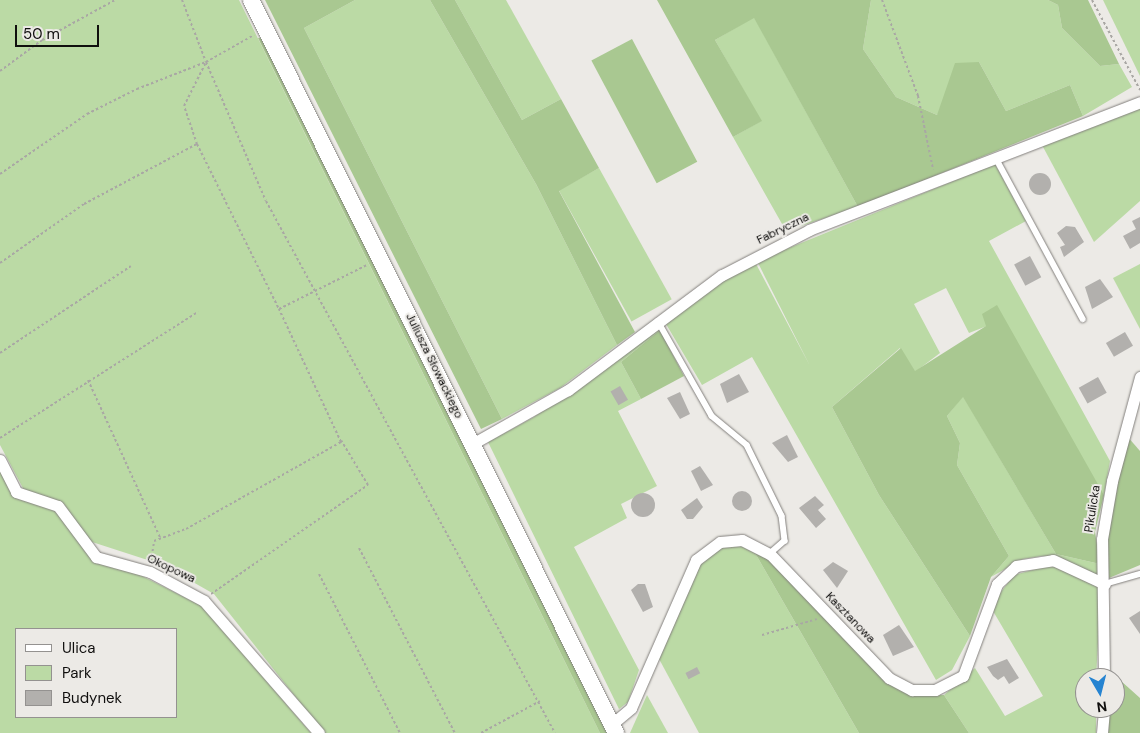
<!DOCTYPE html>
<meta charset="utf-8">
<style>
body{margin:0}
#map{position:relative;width:1140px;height:733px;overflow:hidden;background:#eceae6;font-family:"DM Sans",sans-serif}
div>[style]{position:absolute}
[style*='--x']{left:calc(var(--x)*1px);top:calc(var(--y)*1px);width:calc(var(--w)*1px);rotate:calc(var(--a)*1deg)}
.green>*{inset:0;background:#bbdaa5;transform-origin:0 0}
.forest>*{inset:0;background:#a9c891;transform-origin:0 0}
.building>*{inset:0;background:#b2b0ad;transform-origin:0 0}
.round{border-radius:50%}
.path>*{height:2px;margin-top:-1px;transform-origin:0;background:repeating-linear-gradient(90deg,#a9a7a4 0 2.5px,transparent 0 5px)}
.roads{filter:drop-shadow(0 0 1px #83807d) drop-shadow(0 0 1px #83807d)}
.lane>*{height:5.5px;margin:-2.75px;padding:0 2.75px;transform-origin:2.75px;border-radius:2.75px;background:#fff}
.street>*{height:11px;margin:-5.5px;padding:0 5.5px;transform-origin:5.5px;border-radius:5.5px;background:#fff}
.secondary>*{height:16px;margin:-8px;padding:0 8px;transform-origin:8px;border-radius:8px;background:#fff}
span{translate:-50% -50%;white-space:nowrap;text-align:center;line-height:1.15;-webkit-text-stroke:4px #eceae6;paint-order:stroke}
.street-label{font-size:12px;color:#100f0e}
.legend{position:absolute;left:15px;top:628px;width:162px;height:90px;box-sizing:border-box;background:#eceae6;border:1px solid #949290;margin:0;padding:6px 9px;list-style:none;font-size:15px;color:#100f0e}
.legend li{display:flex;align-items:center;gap:10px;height:25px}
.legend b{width:25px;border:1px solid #949290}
.north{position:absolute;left:1075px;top:668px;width:50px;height:50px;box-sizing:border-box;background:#eceae6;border:1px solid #949290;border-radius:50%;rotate:172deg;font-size:14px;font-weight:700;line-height:20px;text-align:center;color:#100f0e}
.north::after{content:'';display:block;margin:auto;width:18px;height:22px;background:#2684d1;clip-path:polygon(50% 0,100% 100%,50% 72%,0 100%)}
.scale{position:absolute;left:15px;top:25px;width:84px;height:22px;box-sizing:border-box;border:2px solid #100f0e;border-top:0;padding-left:6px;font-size:15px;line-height:18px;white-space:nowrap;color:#100f0e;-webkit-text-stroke:4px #eceae6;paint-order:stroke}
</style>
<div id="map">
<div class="green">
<div style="clip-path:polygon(0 0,239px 0,600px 733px,324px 733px,214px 594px,163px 565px,89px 541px,64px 504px,24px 490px,0 445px)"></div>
<div style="clip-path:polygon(355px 0,430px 0,536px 184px,617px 345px,560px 388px,502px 419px,304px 28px)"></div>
<div style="clip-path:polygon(455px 0,506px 0,561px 99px,522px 120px)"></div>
<div style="clip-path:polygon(871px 0,1048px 0,1058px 5px,1062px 28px,1100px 66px,1119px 64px,1132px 87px,1083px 116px,1070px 85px,1006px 111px,979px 62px,937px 115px,896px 97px,863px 49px)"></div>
<div style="clip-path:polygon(1103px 0,1140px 0,1140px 76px)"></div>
<div style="clip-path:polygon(754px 17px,858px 207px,786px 231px,733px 137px,761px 121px,715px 40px)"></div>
<div style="clip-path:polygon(1140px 108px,1140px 201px,1094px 242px,1042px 145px)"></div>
<div style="clip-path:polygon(995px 164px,1026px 221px,989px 241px,1110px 461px,1104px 495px,987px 326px,969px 333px,946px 288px,914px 304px,940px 353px,915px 372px,900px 348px,832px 407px,879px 495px,970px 636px,952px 670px,936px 680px,752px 357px,702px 385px,666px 324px,715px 283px,755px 262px,810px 366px,757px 261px)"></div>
<div style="left:599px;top:168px;width:150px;height:46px;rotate:61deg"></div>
<div style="clip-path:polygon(1140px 264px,1140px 329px,1113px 278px)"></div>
<div style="clip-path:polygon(654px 329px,660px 330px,621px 362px,641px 399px,618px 411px,657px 486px,621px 504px,627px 518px,574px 547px,639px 670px,628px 702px,619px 709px,488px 442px,534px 417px)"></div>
<div style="clip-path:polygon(963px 396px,1056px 554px,1100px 564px,1101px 579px,1042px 556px,1023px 559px,991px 577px,1009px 556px,957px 465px,960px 443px,947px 416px)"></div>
<div style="clip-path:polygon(evenodd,0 467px,13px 493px,21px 500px,56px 509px,82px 546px,202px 606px,311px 733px,0 733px,0 467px,16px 629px,176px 629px,176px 717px,16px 717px,16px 629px)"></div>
<div style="clip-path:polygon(730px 544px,751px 546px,859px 733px,699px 733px,658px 657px,698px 565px,711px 550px)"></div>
<div style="clip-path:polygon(1047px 566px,1060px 568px,1101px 589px,1096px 678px,1085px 678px,1085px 708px,1096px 708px,1096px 733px,969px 733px,944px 695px,975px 668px,1005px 716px,1043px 696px,993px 611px,997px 597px,1014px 575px)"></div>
<div style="clip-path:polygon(647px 695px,668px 733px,630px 733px)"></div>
</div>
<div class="forest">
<div style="clip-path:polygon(265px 0,355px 0,304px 28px,502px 419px,481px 429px)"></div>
<div style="clip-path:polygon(430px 0,455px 0,522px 120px,561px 99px,599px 168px,559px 191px,635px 332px,617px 345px,536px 184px)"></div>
<div style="clip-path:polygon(657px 0,871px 0,863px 49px,896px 97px,937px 115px,955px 63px,979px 62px,1006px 111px,1070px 85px,1083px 116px,858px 207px,754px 18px,715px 40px,762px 121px,733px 137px)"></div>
<div style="clip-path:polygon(1048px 0,1088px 0,1119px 64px,1100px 66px,1062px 28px,1058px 5px)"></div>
<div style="clip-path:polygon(258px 38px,261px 38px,608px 733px,600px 733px)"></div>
<div style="left:632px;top:39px;width:139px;height:46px;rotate:62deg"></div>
<div style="clip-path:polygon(997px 305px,1104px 495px,1095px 532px,1100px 564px,1056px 554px,963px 397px,947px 416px,960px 443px,957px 465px,1009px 556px,991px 577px,970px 636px,879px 495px,832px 407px,901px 348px,915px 371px,986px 326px,982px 314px)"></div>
<div style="clip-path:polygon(660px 330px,684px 376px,641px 399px,621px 362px)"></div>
<div style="clip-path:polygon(1127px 436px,1140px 451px,1140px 565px,1109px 578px,1106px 546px)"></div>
<div style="clip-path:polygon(751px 546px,764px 553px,885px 682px,916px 696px,944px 695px,969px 733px,859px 733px)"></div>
<div style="clip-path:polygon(1111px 672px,1140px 698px,1140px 733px,1106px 733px,1108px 708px,1115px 708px)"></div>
</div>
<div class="building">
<div class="round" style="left:1029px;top:173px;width:22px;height:22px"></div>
<div style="clip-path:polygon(1140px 217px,1140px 243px,1130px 249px,1123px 236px,1136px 229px,1132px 221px)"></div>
<div style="clip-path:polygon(1066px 226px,1075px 227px,1084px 242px,1064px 257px,1060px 247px,1065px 245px,1057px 233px)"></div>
<div style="left:1030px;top:256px;width:24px;height:18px;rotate:62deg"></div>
<div style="clip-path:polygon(1100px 279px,1113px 297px,1092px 309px,1085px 287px)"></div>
<div style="left:1125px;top:332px;width:16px;height:22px;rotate:60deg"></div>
<div style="clip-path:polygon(739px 374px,749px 392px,727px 403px,720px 384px)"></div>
<div style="left:1098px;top:377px;width:18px;height:22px;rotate:61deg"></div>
<div style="left:620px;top:386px;width:16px;height:11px;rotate:60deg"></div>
<div style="clip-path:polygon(680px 392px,690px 414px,680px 419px,667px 398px)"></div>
<div style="clip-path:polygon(787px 435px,798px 457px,788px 462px,772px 443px)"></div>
<div style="clip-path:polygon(700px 466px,713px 485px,701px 491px,691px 471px)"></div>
<div class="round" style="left:732px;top:491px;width:20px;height:20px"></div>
<div class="round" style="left:631px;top:493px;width:24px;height:24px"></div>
<div style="clip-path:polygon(815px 496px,824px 505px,818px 510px,826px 519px,816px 528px,799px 508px)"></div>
<div style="clip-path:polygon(697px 498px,703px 507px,693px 519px,687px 519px,681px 510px)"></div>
<div style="clip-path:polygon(833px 562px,848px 571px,837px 588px,823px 570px)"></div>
<div style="clip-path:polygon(638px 584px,645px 584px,653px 607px,643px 612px,631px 590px)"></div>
<div style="clip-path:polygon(1140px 611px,1140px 634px,1129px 618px)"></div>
<div style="clip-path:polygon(899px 625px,914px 647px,893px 656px,883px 635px)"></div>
<div style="clip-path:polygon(1007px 659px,1019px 678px,1009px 684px,1004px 676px,998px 680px,993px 676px,987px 667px)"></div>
<div style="left:697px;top:667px;width:7px;height:13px;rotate:63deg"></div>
</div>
<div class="path">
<div style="--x:182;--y:0;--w:66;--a:68.8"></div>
<div style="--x:206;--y:62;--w:55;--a:-29.4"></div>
<div style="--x:882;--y:0;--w:103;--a:69.4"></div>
<div style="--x:918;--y:96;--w:75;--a:78.4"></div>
<div style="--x:1092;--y:0;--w:102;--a:61.9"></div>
<div style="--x:206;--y:62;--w:151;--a:66.7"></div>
<div style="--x:266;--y:201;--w:605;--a:61.49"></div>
<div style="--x:0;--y:71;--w:52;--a:-36.4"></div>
<div style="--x:42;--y:40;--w:83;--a:-28.7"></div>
<div style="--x:197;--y:144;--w:184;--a:63.6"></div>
<div style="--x:0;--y:174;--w:106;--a:-34.6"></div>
<div style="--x:87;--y:114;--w:56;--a:-26.6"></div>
<div style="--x:137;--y:89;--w:74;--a:-21.4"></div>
<div style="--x:0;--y:263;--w:103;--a:-35.1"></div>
<div style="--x:84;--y:204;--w:128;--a:-28"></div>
<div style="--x:197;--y:144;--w:40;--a:-108.9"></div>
<div style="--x:184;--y:106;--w:49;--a:-63.4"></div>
<div style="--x:0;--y:353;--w:157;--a:-33.6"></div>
<div style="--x:88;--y:380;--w:173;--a:65.4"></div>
<div style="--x:0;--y:438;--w:235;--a:-32.5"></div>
<div style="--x:359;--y:548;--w:208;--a:62.6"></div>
<div style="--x:151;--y:561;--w:20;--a:-81"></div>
<div style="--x:154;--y:541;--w:34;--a:-21"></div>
<div style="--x:186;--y:529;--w:178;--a:-29.3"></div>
<div style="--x:341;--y:442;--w:147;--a:-115"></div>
<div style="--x:279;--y:309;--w:98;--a:-26.6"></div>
<div style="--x:319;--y:574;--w:178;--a:63"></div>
<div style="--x:211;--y:594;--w:191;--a:-34.8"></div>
<div style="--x:368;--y:485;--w:52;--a:-121"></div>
<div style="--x:762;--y:635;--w:57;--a:-16.2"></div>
<div style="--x:481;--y:733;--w:67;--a:-28.5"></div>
</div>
<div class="roads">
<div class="lane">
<div style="--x:996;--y:158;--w:183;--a:61.6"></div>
<div style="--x:658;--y:321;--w:109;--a:60.4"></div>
<div style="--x:712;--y:416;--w:45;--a:39.6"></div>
<div style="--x:747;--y:445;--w:79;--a:63.8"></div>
<div style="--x:782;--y:516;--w:25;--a:83"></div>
<div style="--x:785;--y:541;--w:20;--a:139"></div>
<div style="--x:1105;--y:584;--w:36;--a:-16"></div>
</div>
<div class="street">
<div style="--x:472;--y:444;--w:110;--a:-29.4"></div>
<div style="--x:568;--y:390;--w:192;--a:-36.8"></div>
<div style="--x:722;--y:275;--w:98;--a:-27.3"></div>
<div style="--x:809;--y:230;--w:355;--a:-21.1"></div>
<div style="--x:0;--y:460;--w:36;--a:63"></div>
<div style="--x:16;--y:492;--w:44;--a:18.4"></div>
<div style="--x:58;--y:506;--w:64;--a:53.3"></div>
<div style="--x:96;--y:557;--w:56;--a:15.5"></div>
<div style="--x:150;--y:572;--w:61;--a:28.2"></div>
<div style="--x:204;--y:601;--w:175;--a:48.9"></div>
<div style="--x:1104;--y:678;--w:139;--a:-90.8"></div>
<div style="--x:1102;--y:539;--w:59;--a:-80.2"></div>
<div style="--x:1112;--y:481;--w:108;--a:-74.9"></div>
<div style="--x:612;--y:724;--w:25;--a:-40"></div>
<div style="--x:631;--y:708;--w:162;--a:-66.3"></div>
<div style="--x:696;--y:560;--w:30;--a:-37"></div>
<div style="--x:720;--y:542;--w:22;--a:-5"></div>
<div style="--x:742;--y:540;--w:31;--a:27"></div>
<div style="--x:770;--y:554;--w:172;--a:46.2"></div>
<div style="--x:889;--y:678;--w:26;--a:28"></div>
<div style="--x:912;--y:690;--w:23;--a:0"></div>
<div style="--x:935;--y:690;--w:31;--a:-27"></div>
<div style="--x:963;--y:676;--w:98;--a:-69.7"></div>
<div style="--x:997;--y:584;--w:26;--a:-43"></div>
<div style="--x:1016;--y:566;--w:37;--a:-9"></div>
<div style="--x:1053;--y:560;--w:57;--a:24.8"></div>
<div style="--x:1102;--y:733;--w:25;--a:-85"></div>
</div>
<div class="secondary">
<div style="--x:251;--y:0;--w:819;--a:63.53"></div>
</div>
</div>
<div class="street-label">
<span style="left:783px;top:229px;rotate:-26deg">Fabryczna</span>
<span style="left:434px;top:366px;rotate:64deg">Juliusza Słowackiego</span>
<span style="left:1093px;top:509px;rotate:-81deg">Pikulicka</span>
<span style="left:171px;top:569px;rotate:25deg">Okopowa</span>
<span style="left:850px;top:618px;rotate:46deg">Kasztanowa</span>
</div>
<ul class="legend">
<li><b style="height:6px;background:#fff"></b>Ulica</li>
<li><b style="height:14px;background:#bbdaa5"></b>Park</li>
<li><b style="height:14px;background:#b2b0ad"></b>Budynek</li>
</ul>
<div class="north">N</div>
<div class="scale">50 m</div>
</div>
